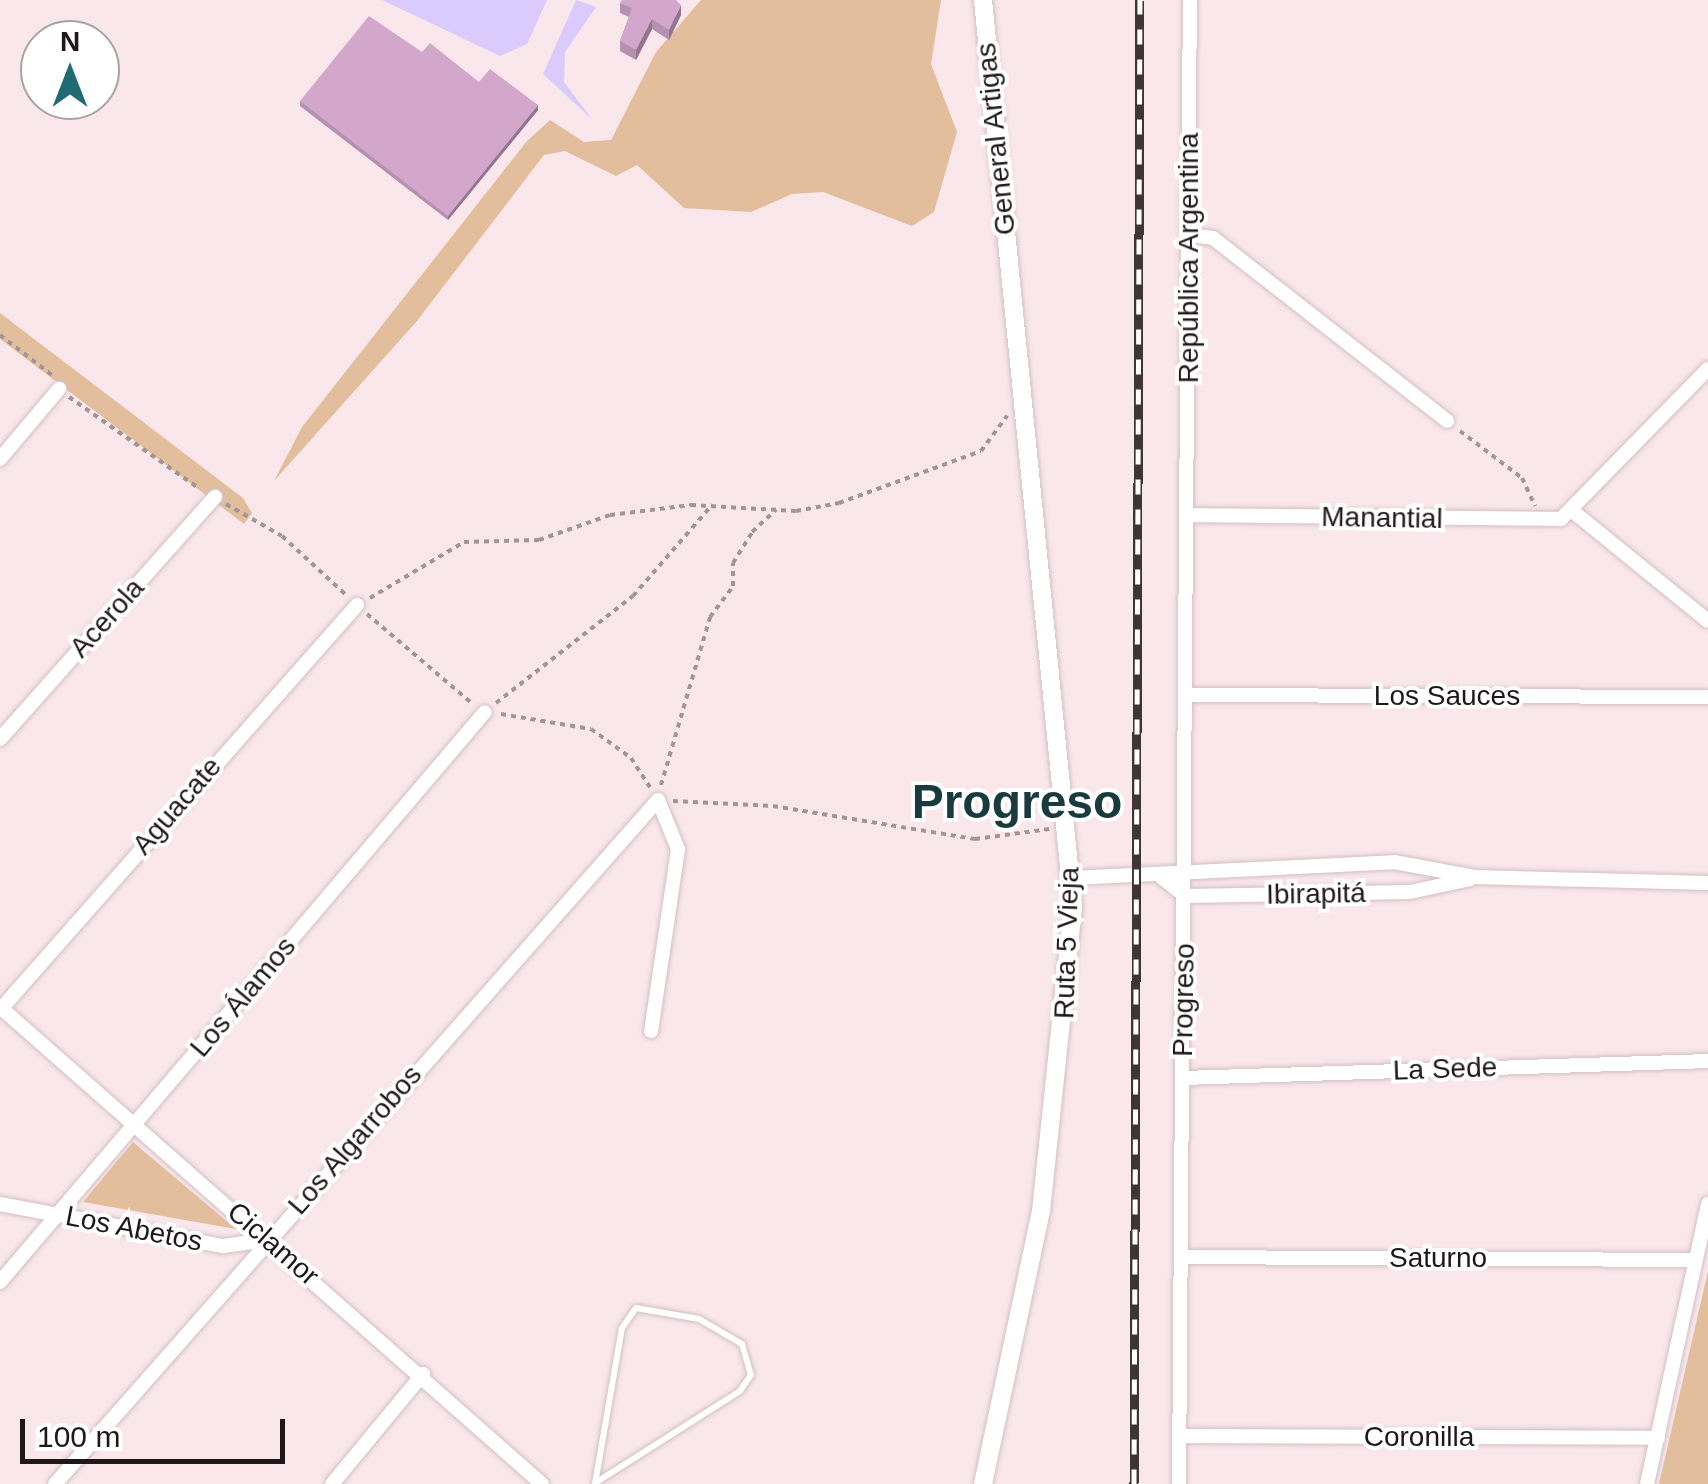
<!DOCTYPE html>
<meta charset="utf-8">
<style>
body{margin:0}
#map{position:relative;width:1708px;height:1484px;overflow:hidden;background:#fae7eb;font-family:Helvetica,sans-serif}
div>[style]{position:absolute}
[style*='--x']{left:calc(var(--x)*1px);top:calc(var(--y)*1px);width:calc(var(--w)*1px);rotate:calc(var(--a)*1deg)}
.green>*{inset:0;background:#e2be9d}
.water>*{inset:0;background:#dbcafc}
.path>*{height:4px;margin-top:-2px;transform-origin:0;background:repeating-linear-gradient(90deg,#a29497 0 5px,transparent 0 10px)}
.roads{filter:drop-shadow(0 0 2px #d1c0c4) drop-shadow(0 0 2px #d1c0c4)}
.service>*{height:6px;margin:-3px;padding:0 3px;transform-origin:3px;border-radius:3px;background:#fff}
.minor>*{height:14px;margin:-7px;padding:0 7px;transform-origin:7px;border-radius:7px;background:#fff}
.tertiary>*{height:18px;margin:-9px;padding:0 9px;transform-origin:9px;border-radius:9px;background:#fff}
.rail>*{height:9px;margin-top:-4.5px;transform-origin:0;background:repeating-linear-gradient(90deg,#fff 0 15px,#3e3538 0 30px);box-sizing:border-box;border-block:2px solid #3e3538}
.wall>*{inset:0;background:#b590af}
.shaded-wall>*{inset:0;background:#93758e}
.building>*{inset:0;background:#d2a7cb}
span{translate:-50% -50%;white-space:nowrap;text-align:center;line-height:1.15;-webkit-text-stroke:8px #fff;paint-order:stroke}
.street-label{font-size:28px;color:#1f181a}
.town-label{font-size:48px;color:#193b40;font-weight:700}
.north{position:absolute;left:20px;top:20px;width:100px;height:100px;box-sizing:border-box;background:#fff;border:2px solid #a5a3a3;border-radius:50%;rotate:0deg;font-size:28px;font-weight:700;line-height:40px;text-align:center;color:#1f181a}
.north::after{content:'';display:block;margin:auto;width:35px;height:45px;background:#206a74;clip-path:polygon(50% 0,100% 100%,50% 72%,0 100%)}
.scale{position:absolute;left:20px;top:1419px;width:265px;height:45px;box-sizing:border-box;border:5px solid #1f181a;border-top:0;padding-left:12px;font-size:30px;line-height:35px;white-space:nowrap;color:#1f181a;-webkit-text-stroke:8px #fff;paint-order:stroke}
</style>
<div id="map">
<div class="green">
<div style="clip-path:polygon(701px 0,941px 0,931px 64px,957px 132px,934px 212px,912px 226px,823px 192px,792px 194px,751px 212px,684px 208px,637px 165px,616px 176px,565px 151px,544px 155px,417px 321px,274px 481px,302px 427px,527px 141px,550px 120px,584px 142px,611px 140px,656px 52px)"></div>
<div style="clip-path:polygon(0 313px,243px 498px,252px 513px,244px 524px,0 339px)"></div>
<div style="clip-path:polygon(133px 1142px,236px 1229px,83px 1202px)"></div>
<div style="clip-path:polygon(1708px 1271px,1708px 1484px,1659px 1484px)"></div>
</div>
<div class="water">
<div style="clip-path:polygon(382px 0,547px 0,527px 44px,500px 56px)"></div>
<div style="clip-path:polygon(576px 0,596px 7px,565px 52px,564px 82px,592px 119px,543px 74px)"></div>
</div>
<div class="path">
<div style="--x:0;--y:335;--w:66;--a:37.6"></div>
<div style="--x:69;--y:397;--w:160;--a:35.1"></div>
<div style="--x:1460;--y:431;--w:78;--a:37.2"></div>
<div style="--x:1522;--y:478;--w:31;--a:65"></div>
<div style="--x:226;--y:504;--w:64;--a:29.7"></div>
<div style="--x:282;--y:536;--w:86;--a:42.6"></div>
<div style="--x:370;--y:598;--w:109;--a:-30.8"></div>
<div style="--x:464;--y:542;--w:75;--a:-1.5"></div>
<div style="--x:539;--y:540;--w:75;--a:-19.4"></div>
<div style="--x:610;--y:515;--w:82;--a:-7"></div>
<div style="--x:691;--y:505;--w:105;--a:3.3"></div>
<div style="--x:796;--y:511;--w:44;--a:-10.5"></div>
<div style="--x:839;--y:503;--w:151;--a:-20.1"></div>
<div style="--x:981;--y:451;--w:44;--a:-53.4"></div>
<div style="--x:367;--y:614;--w:140;--a:40.4"></div>
<div style="--x:496;--y:703;--w:174;--a:-38"></div>
<div style="--x:633;--y:596;--w:121;--a:-49"></div>
<div style="--x:501;--y:714;--w:91;--a:9.5"></div>
<div style="--x:591;--y:729;--w:49;--a:35.9"></div>
<div style="--x:631;--y:758;--w:35;--a:57"></div>
<div style="--x:661;--y:785;--w:175;--a:-73.7"></div>
<div style="--x:710;--y:617;--w:39;--a:-53"></div>
<div style="--x:733;--y:586;--w:23;--a:-90"></div>
<div style="--x:733;--y:563;--w:36;--a:-58"></div>
<div style="--x:752;--y:532;--w:33;--a:-43"></div>
<div style="--x:673;--y:801;--w:100;--a:2.9"></div>
<div style="--x:773;--y:806;--w:205;--a:9.3"></div>
<div style="--x:975;--y:839;--w:75;--a:-7.7"></div>
</div>
<div class="roads">
<div class="service">
<div style="--x:595;--y:1484;--w:158;--a:-80.2"></div>
<div style="--x:622;--y:1328;--w:24;--a:-55"></div>
<div style="--x:636;--y:1308;--w:64;--a:9.9"></div>
<div style="--x:699;--y:1319;--w:50;--a:30.2"></div>
<div style="--x:742;--y:1344;--w:32;--a:74"></div>
<div style="--x:751;--y:1375;--w:19;--a:125"></div>
<div style="--x:740;--y:1391;--w:172;--a:147.6"></div>
</div>
<div class="minor">
<div style="--x:1189;--y:235;--w:24;--a:7"></div>
<div style="--x:1213;--y:238;--w:297;--a:38"></div>
<div style="--x:0;--y:459;--w:92;--a:-49.9"></div>
<div style="--x:1575;--y:513;--w:171;--a:39.1"></div>
<div style="--x:1188;--y:515;--w:373;--a:0.6"></div>
<div style="--x:1561;--y:519;--w:210;--a:-45.6"></div>
<div style="--x:1186;--y:695;--w:522;--a:0.22"></div>
<div style="--x:0;--y:739;--w:324;--a:-48.4"></div>
<div style="--x:1161;--y:877;--w:31;--a:38"></div>
<div style="--x:1185;--y:896;--w:225;--a:-1"></div>
<div style="--x:1410;--y:892;--w:61;--a:-12.2"></div>
<div style="--x:1072;--y:878;--w:322;--a:-2.8"></div>
<div style="--x:1394;--y:862;--w:82;--a:10.5"></div>
<div style="--x:1475;--y:877;--w:233;--a:1.5"></div>
<div style="--x:0;--y:1007;--w:722;--a:41.35"></div>
<div style="--x:0;--y:1010;--w:540;--a:-48.6"></div>
<div style="--x:1183;--y:1078;--w:525;--a:-1.85"></div>
<div style="--x:0;--y:1204;--w:227;--a:10.7"></div>
<div style="--x:223;--y:1246;--w:45;--a:-7.6"></div>
<div style="--x:1181;--y:1257;--w:513;--a:0.34"></div>
<div style="--x:0;--y:1282;--w:748;--a:-49.61"></div>
<div style="--x:1180;--y:1436;--w:478;--a:0.2"></div>
<div style="--x:55;--y:1484;--w:912;--a:-48.6"></div>
<div style="--x:658;--y:800;--w:53;--a:67.8"></div>
<div style="--x:678;--y:849;--w:184;--a:98.4"></div>
<div style="--x:332;--y:1484;--w:143;--a:-50.4"></div>
<div style="--x:1179;--y:1484;--w:1484;--a:-89.58"></div>
<div style="--x:1647;--y:1484;--w:287;--a:-77.7"></div>
</div>
<div class="tertiary">
<div style="--x:983;--y:0;--w:911;--a:84.33"></div>
<div style="--x:1073;--y:907;--w:306;--a:96"></div>
<div style="--x:1041;--y:1211;--w:279;--a:102"></div>
</div>
</div>
<div class="rail">
<div style="--x:1134;--y:1484;--w:1484;--a:-89.77"></div>
</div>
<div class="wall">
<div style="clip-path:polygon(620px 3px,681px 15px,669px 40px,652px 29px,636px 60px,620px 51px,620px 41px,629px 17px,620px 13px)"></div>
<div style="clip-path:polygon(422px 52px,479px 82px,538px 110px,448px 220px,300px 106px,300px 101px)"></div>
</div>
<div class="shaded-wall">
<div style="clip-path:polygon(681px 5px,681px 15px,669px 40px,669px 30px)"></div>
<div style="clip-path:polygon(652px 19px,652px 29px,636px 60px,636px 50px)"></div>
<div style="clip-path:polygon(538px 105px,538px 110px,448px 220px,448px 216px)"></div>
</div>
<div class="building">
<div style="clip-path:polygon(622px 0,676px 0,681px 5px,669px 30px,652px 19px,636px 50px,620px 41px,632px 8px,620px 3px)"></div>
<div style="clip-path:polygon(369px 16px,422px 52px,430px 43px,479px 82px,490px 69px,538px 105px,448px 216px,300px 101px)"></div>
</div>
<div class="street-label">
<span style="left:996px;top:139px;rotate:-96deg">General Artigas</span>
<span style="left:1189px;top:258px;rotate:-90deg">República Argentina</span>
<span style="left:1382px;top:518px;rotate:1deg">Manantial</span>
<span style="left:107px;top:618px;rotate:-48deg">Acerola</span>
<span style="left:1447px;top:696px">Los Sauces</span>
<span style="left:177px;top:806px;rotate:-49deg">Aguacate</span>
<span style="left:1316px;top:894px;rotate:-1deg">Ibirapitá</span>
<span style="left:1067px;top:943px;rotate:-88deg">Ruta 5 Vieja</span>
<span style="left:243px;top:997px;rotate:-50deg">Los Álamos</span>
<span style="left:1184px;top:1000px;rotate:-89deg">Progreso</span>
<span style="left:1445px;top:1069px;rotate:-2deg">La Sede</span>
<span style="left:355px;top:1140px;rotate:-49deg">Los Algarrobos</span>
<span style="left:134px;top:1229px;rotate:11deg">Los Abetos</span>
<span style="left:273px;top:1244px;rotate:41deg">Ciclamor</span>
<span style="left:1438px;top:1258px">Saturno</span>
<span style="left:1419px;top:1437px">Coronilla</span>
</div>
<div class="town-label">
<span style="left:1017px;top:802px">Progreso</span>
</div>
<div class="north">N</div>
<div class="scale">100 m</div>
</div>
